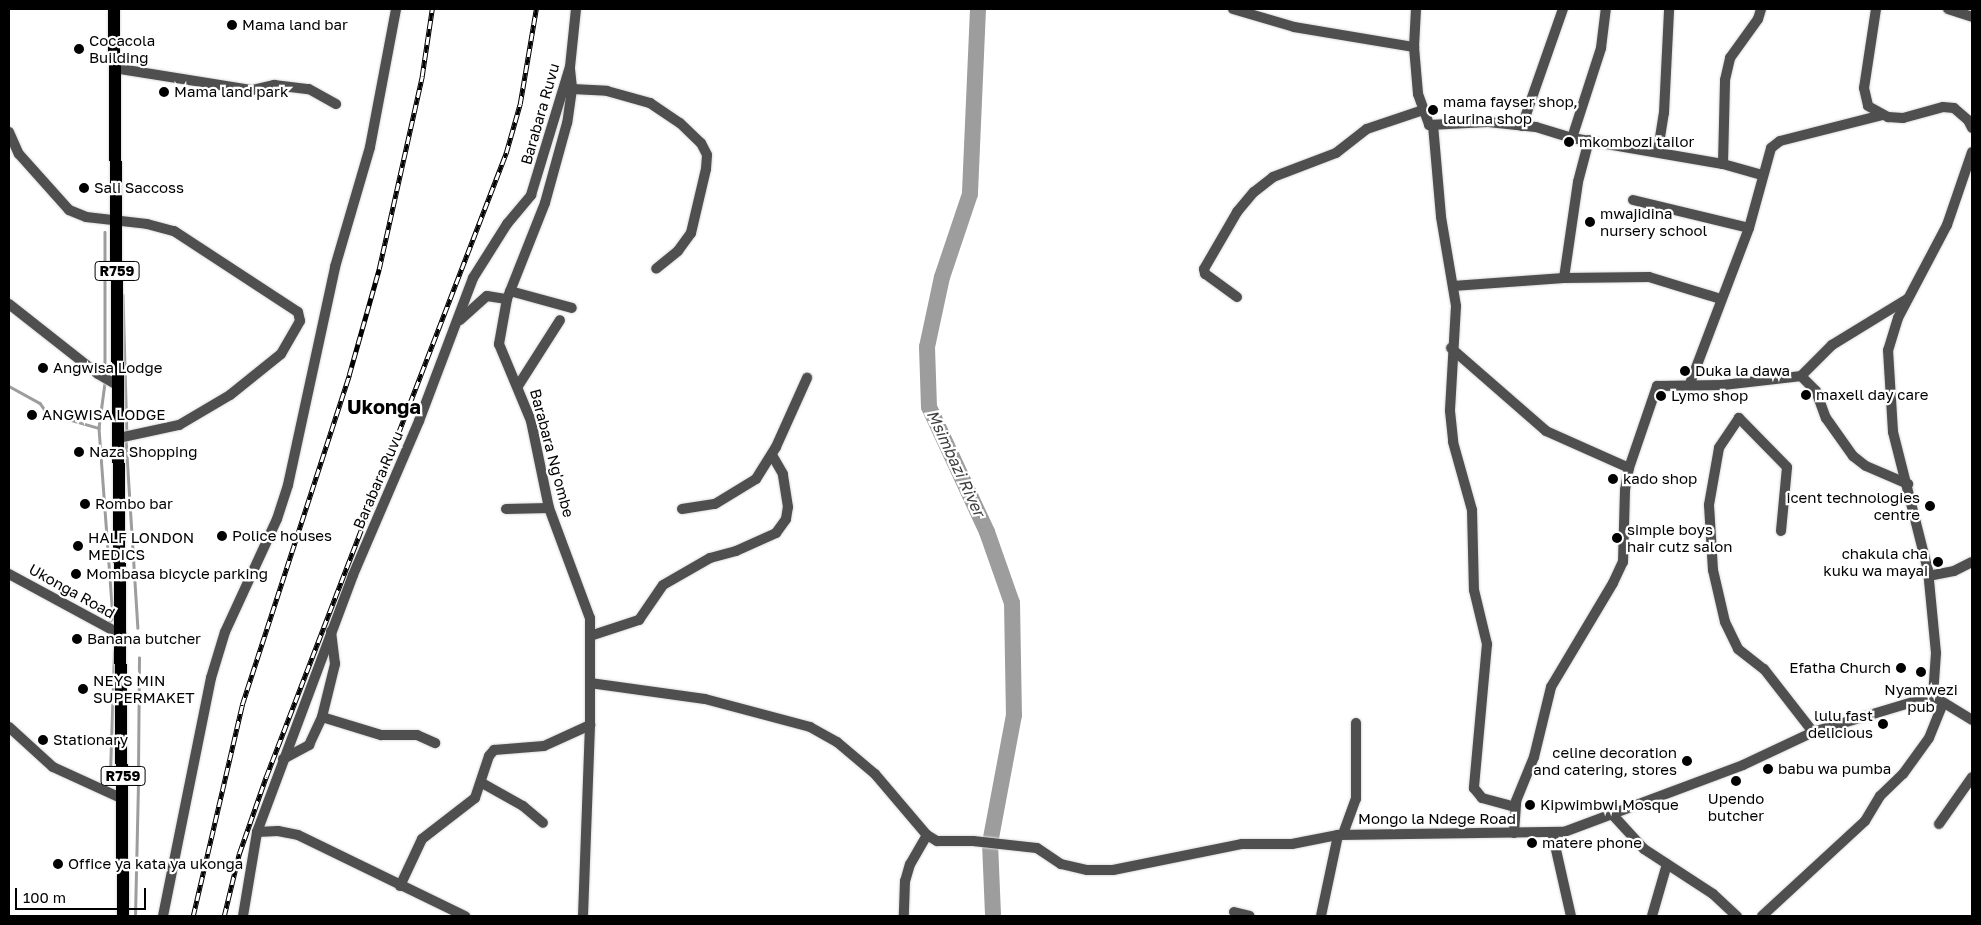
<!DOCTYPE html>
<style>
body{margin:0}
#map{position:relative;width:1981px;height:925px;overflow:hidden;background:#fff;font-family:"Golos Text",sans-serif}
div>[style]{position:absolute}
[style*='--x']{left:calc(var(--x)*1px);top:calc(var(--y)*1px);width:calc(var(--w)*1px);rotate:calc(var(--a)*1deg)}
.stream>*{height:2.5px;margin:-1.25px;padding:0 1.25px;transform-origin:1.25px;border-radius:1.25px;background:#9d9d9d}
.river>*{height:16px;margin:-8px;padding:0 8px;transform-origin:8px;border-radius:8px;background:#9d9d9d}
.roads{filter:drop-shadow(0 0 1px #dbdbdb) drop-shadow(0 0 1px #dbdbdb)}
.minor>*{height:10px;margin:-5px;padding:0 5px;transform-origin:5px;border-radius:5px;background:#4f4f4f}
.tertiary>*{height:10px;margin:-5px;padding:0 5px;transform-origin:5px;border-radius:5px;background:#4f4f4f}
.primary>*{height:12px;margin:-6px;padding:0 6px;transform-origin:6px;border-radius:6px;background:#000}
.rail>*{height:4.5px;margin-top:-2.25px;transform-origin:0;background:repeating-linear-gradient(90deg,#fff 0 8px,#000 0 16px);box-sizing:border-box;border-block:1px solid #000}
.dots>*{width:14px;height:14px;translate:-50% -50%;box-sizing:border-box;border:2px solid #fff;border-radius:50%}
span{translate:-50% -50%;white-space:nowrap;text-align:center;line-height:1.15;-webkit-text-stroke:4.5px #fff;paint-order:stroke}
.shield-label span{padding:1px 4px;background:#fff;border:1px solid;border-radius:4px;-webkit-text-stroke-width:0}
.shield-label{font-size:14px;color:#000;font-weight:700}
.poi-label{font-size:15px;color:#000}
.left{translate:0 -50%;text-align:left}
.right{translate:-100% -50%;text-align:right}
.street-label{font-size:15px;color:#000}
.water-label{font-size:16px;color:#3e3e3e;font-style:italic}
.district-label{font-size:20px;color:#000;font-weight:700}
.frame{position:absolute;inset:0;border:10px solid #000;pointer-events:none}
.scale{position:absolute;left:15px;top:888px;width:131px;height:22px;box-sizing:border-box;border:2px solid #000;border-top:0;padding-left:6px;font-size:15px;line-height:18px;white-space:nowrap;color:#000;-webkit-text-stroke:4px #fff;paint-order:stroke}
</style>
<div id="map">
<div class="stream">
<div style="--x:105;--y:232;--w:135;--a:90"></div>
<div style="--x:123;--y:295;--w:139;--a:88.4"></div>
<div style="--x:105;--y:383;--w:45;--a:97.6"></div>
<div style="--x:99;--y:428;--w:191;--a:85.8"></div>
<div style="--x:113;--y:618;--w:8;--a:130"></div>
<div style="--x:9;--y:386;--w:35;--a:29"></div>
<div style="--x:40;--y:403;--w:12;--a:55"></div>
<div style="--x:47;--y:413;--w:54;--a:16.1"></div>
<div style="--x:126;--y:439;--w:189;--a:86.4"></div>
<div style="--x:138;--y:772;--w:114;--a:-89.5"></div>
<div style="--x:110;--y:773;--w:121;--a:-88.1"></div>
<div style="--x:135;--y:916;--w:131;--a:-88.7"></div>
</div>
<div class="river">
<div style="--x:978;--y:9;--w:185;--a:92.5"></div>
<div style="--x:970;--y:194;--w:88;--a:108.6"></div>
<div style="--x:942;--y:277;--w:72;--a:102.1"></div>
<div style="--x:927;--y:347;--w:60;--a:88.1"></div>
<div style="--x:929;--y:407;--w:138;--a:65.1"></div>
<div style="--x:987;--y:532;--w:75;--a:70.6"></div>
<div style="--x:1012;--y:603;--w:112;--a:89"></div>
<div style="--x:1014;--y:715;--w:130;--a:100.6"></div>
<div style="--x:990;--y:843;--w:73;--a:87.6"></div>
</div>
<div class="roads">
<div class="minor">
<div style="--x:1233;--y:9;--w:64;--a:16.4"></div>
<div style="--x:1294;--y:27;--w:122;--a:9.5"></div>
<div style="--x:1416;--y:9;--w:38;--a:93"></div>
<div style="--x:1414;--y:47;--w:47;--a:85.1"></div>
<div style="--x:1418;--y:94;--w:33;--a:70"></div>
<div style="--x:1429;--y:125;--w:59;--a:-2.9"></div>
<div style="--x:1488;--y:122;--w:48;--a:5.9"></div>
<div style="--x:1536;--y:127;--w:38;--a:17"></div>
<div style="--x:1572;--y:138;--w:153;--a:9.8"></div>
<div style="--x:1723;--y:164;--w:41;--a:15.8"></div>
<div style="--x:1948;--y:9;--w:25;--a:18"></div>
<div style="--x:114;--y:68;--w:140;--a:9.1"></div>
<div style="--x:252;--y:90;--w:23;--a:-13"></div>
<div style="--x:274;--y:85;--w:35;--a:7"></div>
<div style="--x:309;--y:89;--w:31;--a:29"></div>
<div style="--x:570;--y:69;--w:20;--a:84"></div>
<div style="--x:572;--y:89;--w:34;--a:98"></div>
<div style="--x:567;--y:123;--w:83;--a:105.4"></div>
<div style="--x:545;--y:203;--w:103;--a:111.6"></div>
<div style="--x:507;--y:299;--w:46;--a:100.1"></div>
<div style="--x:499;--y:344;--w:83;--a:67.4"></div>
<div style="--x:531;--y:421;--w:89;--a:78.3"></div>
<div style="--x:549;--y:508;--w:117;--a:69.6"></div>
<div style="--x:590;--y:618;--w:107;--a:90"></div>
<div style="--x:590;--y:725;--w:191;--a:92.1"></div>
<div style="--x:572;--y:89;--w:35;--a:3"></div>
<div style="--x:607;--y:91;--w:45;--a:15.6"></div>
<div style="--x:650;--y:103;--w:36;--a:34"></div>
<div style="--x:680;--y:123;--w:29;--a:44"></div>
<div style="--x:701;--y:143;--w:13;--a:63"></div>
<div style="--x:707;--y:155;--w:14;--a:94"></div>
<div style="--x:706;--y:169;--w:66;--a:103.2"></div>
<div style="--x:691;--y:233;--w:22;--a:126"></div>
<div style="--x:678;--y:251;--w:28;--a:141"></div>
<div style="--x:1433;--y:125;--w:92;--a:85"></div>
<div style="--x:1441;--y:217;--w:90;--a:80.4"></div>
<div style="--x:1456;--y:306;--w:105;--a:93.3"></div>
<div style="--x:1450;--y:411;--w:31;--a:84"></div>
<div style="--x:1453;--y:442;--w:71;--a:74.4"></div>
<div style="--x:1472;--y:510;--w:80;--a:88.6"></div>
<div style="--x:1474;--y:590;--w:56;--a:76.5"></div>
<div style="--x:1487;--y:644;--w:145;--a:95.2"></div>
<div style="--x:1474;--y:788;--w:13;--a:51"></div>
<div style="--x:1482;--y:798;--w:34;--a:15"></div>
<div style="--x:1522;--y:126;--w:124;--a:-70.7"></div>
<div style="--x:9;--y:132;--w:24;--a:66"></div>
<div style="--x:19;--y:154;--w:75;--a:48.2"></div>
<div style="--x:69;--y:210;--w:18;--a:22"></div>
<div style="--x:86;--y:217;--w:61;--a:6.5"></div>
<div style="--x:147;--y:224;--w:28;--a:15"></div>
<div style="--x:174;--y:231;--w:148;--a:33.2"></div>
<div style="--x:298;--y:312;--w:9;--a:77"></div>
<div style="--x:300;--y:321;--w:38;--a:120"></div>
<div style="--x:281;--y:354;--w:65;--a:141.2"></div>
<div style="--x:230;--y:395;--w:59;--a:149.5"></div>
<div style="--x:179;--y:425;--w:61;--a:167.8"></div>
<div style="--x:1572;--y:138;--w:95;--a:-72.1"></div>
<div style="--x:1601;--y:48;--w:39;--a:-83"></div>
<div style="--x:1589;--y:140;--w:43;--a:104.7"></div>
<div style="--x:1578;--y:182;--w:97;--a:98.3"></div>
<div style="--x:1564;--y:278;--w:85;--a:-0.7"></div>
<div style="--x:1649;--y:277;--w:75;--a:17"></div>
<div style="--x:1658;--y:150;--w:37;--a:-81"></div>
<div style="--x:1664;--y:113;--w:104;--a:-87.2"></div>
<div style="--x:1723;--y:164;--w:84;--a:-88.6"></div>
<div style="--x:1725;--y:80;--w:23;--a:-77"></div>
<div style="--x:1730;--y:58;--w:48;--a:-54.3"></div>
<div style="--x:1758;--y:19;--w:10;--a:-73"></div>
<div style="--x:1633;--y:200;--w:119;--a:13.6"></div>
<div style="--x:1453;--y:286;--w:111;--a:-4.1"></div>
<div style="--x:510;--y:291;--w:64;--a:15.3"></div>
<div style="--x:1237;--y:297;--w:39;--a:-144"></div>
<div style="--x:1205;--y:274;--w:5;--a:-101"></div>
<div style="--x:1204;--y:269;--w:66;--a:-59.9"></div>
<div style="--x:1237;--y:212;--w:26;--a:-50"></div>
<div style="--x:1254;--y:192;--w:24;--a:-38"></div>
<div style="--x:1273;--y:177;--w:67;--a:-20.9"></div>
<div style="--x:1336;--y:153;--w:39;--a:-38"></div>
<div style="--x:1367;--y:129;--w:59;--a:-18.7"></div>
<div style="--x:9;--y:304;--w:113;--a:38.2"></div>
<div style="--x:98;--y:374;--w:22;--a:30"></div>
<div style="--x:460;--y:320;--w:36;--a:-42"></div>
<div style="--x:487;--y:296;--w:20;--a:9"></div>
<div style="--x:1451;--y:348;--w:126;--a:41.1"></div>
<div style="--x:1546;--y:431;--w:91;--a:24"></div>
<div style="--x:1801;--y:376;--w:21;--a:45"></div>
<div style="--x:1816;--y:391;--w:29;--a:70"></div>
<div style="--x:1826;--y:418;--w:47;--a:54.6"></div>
<div style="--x:1853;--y:456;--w:16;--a:38"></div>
<div style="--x:1866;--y:466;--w:46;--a:23.2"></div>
<div style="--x:518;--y:386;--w:78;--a:-57.5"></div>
<div style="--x:1689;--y:386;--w:169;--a:-69.2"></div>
<div style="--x:1749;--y:228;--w:83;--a:-74.6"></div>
<div style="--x:1771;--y:148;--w:11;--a:-38"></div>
<div style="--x:1780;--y:141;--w:105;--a:-14.3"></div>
<div style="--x:506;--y:509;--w:43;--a:-1.3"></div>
<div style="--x:682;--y:509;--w:33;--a:-9"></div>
<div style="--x:715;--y:504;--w:48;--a:-31.4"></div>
<div style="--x:756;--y:479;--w:38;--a:-58"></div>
<div style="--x:776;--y:447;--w:76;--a:-65.8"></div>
<div style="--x:1781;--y:531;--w:64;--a:-84.6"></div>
<div style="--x:1787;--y:467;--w:69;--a:-134.4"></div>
<div style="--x:1739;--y:418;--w:36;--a:124"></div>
<div style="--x:1719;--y:448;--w:58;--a:100"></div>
<div style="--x:1709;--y:505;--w:65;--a:86.5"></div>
<div style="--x:1713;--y:570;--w:53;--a:77"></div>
<div style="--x:1725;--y:622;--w:30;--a:64"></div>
<div style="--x:1738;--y:649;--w:33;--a:38"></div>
<div style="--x:1764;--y:669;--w:80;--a:52.1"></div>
<div style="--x:1928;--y:576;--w:26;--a:-11"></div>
<div style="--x:1954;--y:571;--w:20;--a:-27"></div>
<div style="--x:590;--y:636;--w:52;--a:-18.1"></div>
<div style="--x:639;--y:620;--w:42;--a:-55.6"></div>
<div style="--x:663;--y:585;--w:54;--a:-29.9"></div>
<div style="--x:710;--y:558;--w:27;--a:-15"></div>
<div style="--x:736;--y:551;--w:44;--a:-24.2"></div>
<div style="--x:776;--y:533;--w:17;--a:-54"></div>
<div style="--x:786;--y:519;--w:12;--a:-81"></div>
<div style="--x:788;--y:507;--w:33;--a:-99"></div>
<div style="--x:783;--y:474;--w:22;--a:-120"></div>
<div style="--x:590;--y:683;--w:116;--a:7.9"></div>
<div style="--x:705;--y:699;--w:109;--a:14.9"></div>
<div style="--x:810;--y:727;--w:31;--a:29"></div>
<div style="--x:837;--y:742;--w:50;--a:40.1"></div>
<div style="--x:875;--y:774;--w:80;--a:49.6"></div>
<div style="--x:927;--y:835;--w:34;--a:120"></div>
<div style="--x:910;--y:864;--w:18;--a:106"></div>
<div style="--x:905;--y:881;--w:35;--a:92"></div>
<div style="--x:322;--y:717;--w:55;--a:-76.2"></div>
<div style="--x:335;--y:664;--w:33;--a:-97"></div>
<div style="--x:9;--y:727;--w:59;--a:42.3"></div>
<div style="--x:53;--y:767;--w:77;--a:24.6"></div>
<div style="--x:283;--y:759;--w:30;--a:-28"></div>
<div style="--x:309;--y:745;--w:31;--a:-65"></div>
<div style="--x:322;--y:717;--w:62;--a:17"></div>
<div style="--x:381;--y:735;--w:36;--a:0"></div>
<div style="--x:417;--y:735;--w:20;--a:24"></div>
<div style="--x:482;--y:783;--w:47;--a:29.3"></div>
<div style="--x:523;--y:806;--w:26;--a:40"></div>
<div style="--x:1611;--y:813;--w:49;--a:47.5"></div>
<div style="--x:1644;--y:849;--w:82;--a:33.1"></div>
<div style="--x:1713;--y:894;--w:33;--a:43"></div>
<div style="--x:1939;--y:824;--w:57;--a:-54.9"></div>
<div style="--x:257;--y:832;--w:21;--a:-3"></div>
<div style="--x:278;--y:831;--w:20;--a:11"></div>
<div style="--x:298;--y:835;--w:186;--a:25.9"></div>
<div style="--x:1552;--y:832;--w:86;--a:77.3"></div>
<div style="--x:1514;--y:833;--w:32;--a:-86"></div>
<div style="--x:1516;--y:801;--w:48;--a:-67.8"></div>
<div style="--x:1534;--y:757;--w:72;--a:-76.3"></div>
<div style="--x:1551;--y:687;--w:121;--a:-59.2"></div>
<div style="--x:1613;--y:583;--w:23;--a:-65"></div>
<div style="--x:1623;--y:562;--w:72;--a:-88.4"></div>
<div style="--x:1625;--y:490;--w:22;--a:-80"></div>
<div style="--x:1629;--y:468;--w:87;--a:-71.1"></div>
<div style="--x:1657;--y:386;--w:66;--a:-0.9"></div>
<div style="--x:1723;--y:385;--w:79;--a:-6.6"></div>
<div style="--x:1801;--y:376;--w:44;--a:-45"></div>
<div style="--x:1832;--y:345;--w:88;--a:-31.5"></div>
<div style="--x:1343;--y:834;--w:37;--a:-70"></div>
<div style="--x:1356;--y:799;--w:76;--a:-90"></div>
<div style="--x:927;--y:835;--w:12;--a:31"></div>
<div style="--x:937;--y:841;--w:36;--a:0"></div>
<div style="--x:973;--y:841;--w:64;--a:6.2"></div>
<div style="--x:1037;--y:848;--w:29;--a:34"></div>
<div style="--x:1061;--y:864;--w:27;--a:13"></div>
<div style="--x:1087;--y:870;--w:26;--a:0"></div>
<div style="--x:1113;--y:870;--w:132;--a:-11.4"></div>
<div style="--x:1242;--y:844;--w:50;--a:0"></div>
<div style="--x:1292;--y:844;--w:47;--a:-11.1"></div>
<div style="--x:1338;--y:835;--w:226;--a:-0.8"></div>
<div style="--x:1564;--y:832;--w:191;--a:-20.5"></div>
<div style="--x:1743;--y:765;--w:77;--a:-25.2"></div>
<div style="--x:1813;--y:732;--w:125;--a:-16.7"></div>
<div style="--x:400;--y:886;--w:52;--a:-64.9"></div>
<div style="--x:422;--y:839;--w:67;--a:-37.7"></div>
<div style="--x:475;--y:798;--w:44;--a:-71.6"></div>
<div style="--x:489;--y:756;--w:8;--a:-50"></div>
<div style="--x:494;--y:750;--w:50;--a:-4.6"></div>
<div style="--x:544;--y:746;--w:51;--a:-24.5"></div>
<div style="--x:1234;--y:912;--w:16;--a:14"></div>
<div style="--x:163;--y:916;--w:243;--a:-78.6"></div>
<div style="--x:211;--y:678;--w:48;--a:-73.1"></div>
<div style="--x:225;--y:632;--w:124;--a:-65.3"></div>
<div style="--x:277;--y:519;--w:36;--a:-72"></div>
<div style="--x:288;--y:485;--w:223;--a:-77.8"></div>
<div style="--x:335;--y:267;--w:125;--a:-73.7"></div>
<div style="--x:370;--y:147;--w:140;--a:-79.3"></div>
<div style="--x:243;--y:916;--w:85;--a:-80.5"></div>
<div style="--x:257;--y:832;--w:274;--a:-69.5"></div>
<div style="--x:353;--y:575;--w:168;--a:-66.8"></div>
<div style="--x:419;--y:421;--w:153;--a:-69.3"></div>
<div style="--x:473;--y:278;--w:64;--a:-57.8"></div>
<div style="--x:507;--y:224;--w:38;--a:-50"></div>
<div style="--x:531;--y:195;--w:134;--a:-73.1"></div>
<div style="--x:570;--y:67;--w:58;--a:-84.1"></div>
<div style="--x:1321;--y:916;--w:83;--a:-78.1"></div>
<div style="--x:1652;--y:916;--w:54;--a:-73.9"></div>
<div style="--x:1762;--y:916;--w:140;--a:-42.7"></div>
<div style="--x:1865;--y:821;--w:29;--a:-59"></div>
<div style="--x:1880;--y:796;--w:32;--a:-44"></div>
<div style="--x:1903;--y:774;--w:44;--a:-54.2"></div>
<div style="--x:1929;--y:738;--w:37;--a:-68"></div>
</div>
<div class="tertiary">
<div style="--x:1876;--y:9;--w:80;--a:98.6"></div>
<div style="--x:1864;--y:88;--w:18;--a:77"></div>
<div style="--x:1868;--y:106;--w:23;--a:29"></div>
<div style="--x:1888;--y:117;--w:15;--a:4"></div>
<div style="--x:1903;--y:118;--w:41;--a:-15.4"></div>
<div style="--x:1943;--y:107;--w:11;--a:5"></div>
<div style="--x:1954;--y:108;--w:18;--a:41"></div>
<div style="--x:1968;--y:120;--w:9;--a:63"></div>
<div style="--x:1972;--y:152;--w:77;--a:108.9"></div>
<div style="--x:1947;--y:225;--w:105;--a:117.8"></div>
<div style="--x:1898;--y:318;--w:34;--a:107"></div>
<div style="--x:1888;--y:350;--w:82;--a:86.5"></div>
<div style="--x:1893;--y:432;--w:142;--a:75.8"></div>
<div style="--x:1928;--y:570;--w:83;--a:84.5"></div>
<div style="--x:1936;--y:653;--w:43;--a:94"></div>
<div style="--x:1933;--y:696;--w:46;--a:31.6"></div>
<div style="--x:9;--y:574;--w:128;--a:28.4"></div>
</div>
<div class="primary">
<div style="--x:114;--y:9;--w:907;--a:89.43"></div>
</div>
</div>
<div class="rail">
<div style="--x:193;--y:916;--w:217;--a:-76.9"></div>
<div style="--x:242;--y:705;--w:347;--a:-72"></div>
<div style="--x:349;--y:375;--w:110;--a:-74.2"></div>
<div style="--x:379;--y:269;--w:198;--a:-77.4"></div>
<div style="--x:422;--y:76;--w:68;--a:-81.5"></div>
<div style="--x:224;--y:916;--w:64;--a:-76.4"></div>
<div style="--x:239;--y:854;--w:82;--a:-70.7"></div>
<div style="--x:266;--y:777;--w:669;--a:-68.96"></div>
<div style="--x:506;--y:153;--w:51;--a:-74.1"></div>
<div style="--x:520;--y:104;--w:96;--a:-80.4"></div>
</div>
<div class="dots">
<div style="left:232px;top:25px;background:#000"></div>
<div style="left:79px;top:49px;background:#000"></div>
<div style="left:164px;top:92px;background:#000"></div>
<div style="left:1433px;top:110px;background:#000"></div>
<div style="left:1569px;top:142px;background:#000"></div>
<div style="left:84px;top:188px;background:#000"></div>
<div style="left:1590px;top:222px;background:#000"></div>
<div style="left:43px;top:368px;background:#000"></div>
<div style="left:1685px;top:371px;background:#000"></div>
<div style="left:1806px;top:395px;background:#000"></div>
<div style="left:1661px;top:396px;background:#000"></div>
<div style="left:32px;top:415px;background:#000"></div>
<div style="left:79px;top:452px;background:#000"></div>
<div style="left:1613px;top:479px;background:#000"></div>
<div style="left:85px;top:504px;background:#000"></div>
<div style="left:1930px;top:506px;background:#000"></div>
<div style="left:222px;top:536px;background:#000"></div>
<div style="left:1617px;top:538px;background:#000"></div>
<div style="left:78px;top:546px;background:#000"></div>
<div style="left:1938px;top:562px;background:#000"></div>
<div style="left:76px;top:574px;background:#000"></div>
<div style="left:77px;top:639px;background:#000"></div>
<div style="left:1901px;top:668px;background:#000"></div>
<div style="left:1921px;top:672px;background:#000"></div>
<div style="left:83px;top:689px;background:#000"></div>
<div style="left:1883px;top:724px;background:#000"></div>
<div style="left:43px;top:740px;background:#000"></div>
<div style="left:1687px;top:761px;background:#000"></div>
<div style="left:1768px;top:769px;background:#000"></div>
<div style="left:1736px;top:781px;background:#000"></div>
<div style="left:1530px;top:805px;background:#000"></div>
<div style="left:1532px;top:843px;background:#000"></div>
<div style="left:58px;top:864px;background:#000"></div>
</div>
<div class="shield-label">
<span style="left:117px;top:271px">R759</span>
<span style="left:123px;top:776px">R759</span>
</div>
<div class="poi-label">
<span class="left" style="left:242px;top:25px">Mama land bar</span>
<span class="left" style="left:89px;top:49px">Cocacola<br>Building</span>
<span class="left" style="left:174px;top:92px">Mama land park</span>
<span class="left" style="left:1443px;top:110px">mama fayser shop,<br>laurina shop</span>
<span class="left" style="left:1579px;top:142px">mkombozi tailor</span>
<span class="left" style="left:94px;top:188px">Sali Saccoss</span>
<span class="left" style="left:1600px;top:222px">mwajidina<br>nursery school</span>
<span class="left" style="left:53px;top:368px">Angwisa Lodge</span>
<span class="left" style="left:1695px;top:371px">Duka la dawa</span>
<span class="left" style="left:1816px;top:395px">maxell day care</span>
<span class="left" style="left:1671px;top:396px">Lymo shop</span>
<span class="left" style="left:42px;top:415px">ANGWISA LODGE</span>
<span class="left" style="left:89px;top:452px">Naza Shopping</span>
<span class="left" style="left:1623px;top:479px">kado shop</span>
<span class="right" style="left:1920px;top:506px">icent technologies<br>centre</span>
<span class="left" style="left:95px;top:504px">Rombo bar</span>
<span class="left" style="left:1627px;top:538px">simple boys<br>hair cutz salon</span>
<span class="left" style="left:232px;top:536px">Police houses</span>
<span class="left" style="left:88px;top:546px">HALF LONDON<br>MEDICS</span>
<span class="right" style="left:1928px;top:562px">chakula cha<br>kuku wa mayai</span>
<span class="left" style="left:86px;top:574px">Mombasa bicycle parking</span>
<span class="left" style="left:87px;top:639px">Banana butcher</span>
<span class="right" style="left:1891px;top:668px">Efatha Church</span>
<span class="left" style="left:93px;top:689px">NEYS MIN<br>SUPERMAKET</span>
<span style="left:1921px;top:698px">Nyamwezi<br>pub</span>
<span class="right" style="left:1873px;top:724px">lulu fast<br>delicious</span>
<span class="left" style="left:53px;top:740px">Stationary</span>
<span class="right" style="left:1677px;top:761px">celine decoration<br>and catering, stores</span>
<span class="left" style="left:1778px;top:769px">babu wa pumba</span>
<span style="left:1736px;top:807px">Upendo<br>butcher</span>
<span class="left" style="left:1540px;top:805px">Kipwimbwi Mosque</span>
<span class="left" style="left:1542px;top:843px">matere phone</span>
<span class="left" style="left:68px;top:864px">Office ya kata ya ukonga</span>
</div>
<div class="street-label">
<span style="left:540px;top:114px;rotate:-74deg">Barabara Ruvu</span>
<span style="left:552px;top:453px;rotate:75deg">Barabara Ng'ombe</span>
<span style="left:378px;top:480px;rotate:-67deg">Barabara Ruvu</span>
<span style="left:72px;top:591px;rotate:29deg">Ukonga Road</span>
<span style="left:1437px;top:819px">Mongo la Ndege Road</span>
</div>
<div class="water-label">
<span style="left:956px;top:463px;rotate:65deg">Msimbazi River</span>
</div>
<div class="district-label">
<span style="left:384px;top:406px">Ukonga</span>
</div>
<div class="frame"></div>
<div class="scale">100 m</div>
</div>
